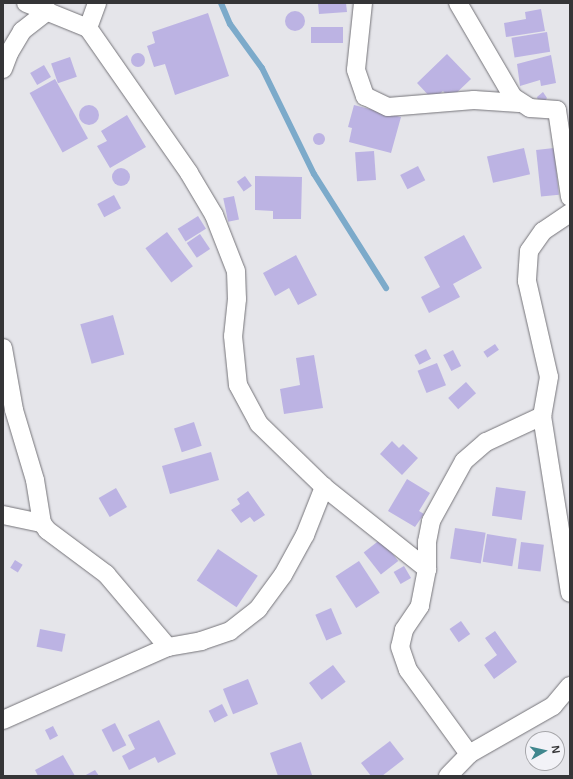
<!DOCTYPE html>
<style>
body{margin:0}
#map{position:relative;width:573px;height:779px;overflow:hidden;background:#e5e5ea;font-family:Arial,sans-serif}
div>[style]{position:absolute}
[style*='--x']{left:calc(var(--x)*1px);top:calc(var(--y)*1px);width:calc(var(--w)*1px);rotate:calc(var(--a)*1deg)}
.stream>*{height:6px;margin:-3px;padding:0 3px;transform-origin:3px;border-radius:3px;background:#7caaca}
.building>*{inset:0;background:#bcb3e3;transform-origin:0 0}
.round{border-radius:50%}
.roads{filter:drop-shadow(0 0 1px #757479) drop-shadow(0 0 1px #757479)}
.street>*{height:18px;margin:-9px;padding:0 9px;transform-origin:9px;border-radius:9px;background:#fff}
span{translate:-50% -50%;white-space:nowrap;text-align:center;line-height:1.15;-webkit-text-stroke:3px #f2f2f7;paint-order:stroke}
.frame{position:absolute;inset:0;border:4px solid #353537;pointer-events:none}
.north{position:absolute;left:525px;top:731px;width:40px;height:40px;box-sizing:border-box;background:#f2f2f7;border:1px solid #a6a6aa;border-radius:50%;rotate:82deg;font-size:11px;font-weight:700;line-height:16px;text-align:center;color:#353537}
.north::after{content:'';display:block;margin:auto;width:14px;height:18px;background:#40878e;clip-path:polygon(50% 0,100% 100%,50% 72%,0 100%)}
</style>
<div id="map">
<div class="stream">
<div style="--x:221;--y:3;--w:23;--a:67"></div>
<div style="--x:230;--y:24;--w:54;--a:54"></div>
<div style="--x:262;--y:68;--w:118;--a:63.9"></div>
<div style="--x:314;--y:174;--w:135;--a:57.7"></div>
</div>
<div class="building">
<div style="clip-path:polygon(318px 3px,346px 3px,347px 12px,319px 14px)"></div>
<div style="clip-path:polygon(541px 9px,545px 31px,506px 37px,504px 23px,526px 19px,525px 12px)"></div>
<div class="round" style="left:285px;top:11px;width:20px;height:20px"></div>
<div style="clip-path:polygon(208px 13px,229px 76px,175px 95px,165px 64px,154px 67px,147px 46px,155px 43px,152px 32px)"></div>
<div style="left:311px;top:27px;width:32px;height:16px"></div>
<div style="left:547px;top:32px;width:20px;height:36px;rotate:81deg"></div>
<div class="round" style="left:131px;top:53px;width:14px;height:14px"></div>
<div style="clip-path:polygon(447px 54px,471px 79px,450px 99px,443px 91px,433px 100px,417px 83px)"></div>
<div style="clip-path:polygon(551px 55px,556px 83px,541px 86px,540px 80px,520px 86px,517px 64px)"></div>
<div style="left:70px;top:57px;width:21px;height:20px;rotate:71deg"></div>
<div style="left:44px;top:65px;width:14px;height:16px;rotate:60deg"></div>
<div style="left:55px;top:79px;width:68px;height:29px;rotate:61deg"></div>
<div style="clip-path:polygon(543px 92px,547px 98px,545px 101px,538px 100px,537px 97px)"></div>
<div style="clip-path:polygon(354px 105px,401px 117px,391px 153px,349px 142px,352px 128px,348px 127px)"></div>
<div class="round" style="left:79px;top:105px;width:20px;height:20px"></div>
<div style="clip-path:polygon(127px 115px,146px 147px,110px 168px,97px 146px,107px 141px,101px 131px)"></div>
<div class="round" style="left:313px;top:133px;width:12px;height:12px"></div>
<div style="left:524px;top:148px;width:27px;height:38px;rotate:77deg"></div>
<div style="left:554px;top:148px;width:47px;height:18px;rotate:84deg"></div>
<div style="left:374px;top:151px;width:29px;height:19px;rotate:86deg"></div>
<div style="left:418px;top:166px;width:16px;height:20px;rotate:63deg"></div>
<div class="round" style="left:112px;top:168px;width:18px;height:18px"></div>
<div style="left:245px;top:176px;width:12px;height:10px;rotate:55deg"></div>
<div style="clip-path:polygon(255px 176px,302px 177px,301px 219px,273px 219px,273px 211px,255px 210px)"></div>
<div style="left:114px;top:195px;width:15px;height:19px;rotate:62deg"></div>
<div style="left:234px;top:196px;width:24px;height:11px;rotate:78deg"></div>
<div style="left:198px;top:216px;width:15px;height:24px;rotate:58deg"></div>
<div style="left:167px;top:232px;width:43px;height:27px;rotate:53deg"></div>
<div style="left:200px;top:234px;width:18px;height:16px;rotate:56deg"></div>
<div style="clip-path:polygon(464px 235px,482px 268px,453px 284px,460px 297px,429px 313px,421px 297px,440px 287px,424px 257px)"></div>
<div style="clip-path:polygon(296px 255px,317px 295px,298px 305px,289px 288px,275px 296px,263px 273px)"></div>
<div style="left:113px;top:315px;width:41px;height:34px;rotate:74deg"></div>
<div style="left:495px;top:344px;width:7px;height:14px;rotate:56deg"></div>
<div style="left:426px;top:349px;width:11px;height:13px;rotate:63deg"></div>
<div style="left:453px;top:350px;width:18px;height:11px;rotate:63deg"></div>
<div style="clip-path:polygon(314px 355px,323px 408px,284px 414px,280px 389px,300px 385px,296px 358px)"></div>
<div style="left:437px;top:363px;width:24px;height:21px;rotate:68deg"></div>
<div style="left:466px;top:382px;width:15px;height:24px;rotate:48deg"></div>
<div style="left:194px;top:422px;width:25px;height:21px;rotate:72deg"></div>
<div style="clip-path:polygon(392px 441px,399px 448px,403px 444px,418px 458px,402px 475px,380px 454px)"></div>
<div style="left:211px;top:452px;width:29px;height:51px;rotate:74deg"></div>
<div style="clip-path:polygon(407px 479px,430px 493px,419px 511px,424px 514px,415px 527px,388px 511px)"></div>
<div style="left:496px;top:487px;width:30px;height:29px;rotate:8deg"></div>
<div style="left:116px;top:488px;width:22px;height:20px;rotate:60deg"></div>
<div style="clip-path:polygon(248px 491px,265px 515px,254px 522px,250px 517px,241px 523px,231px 510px,240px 504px,237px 499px)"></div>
<div style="left:455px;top:528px;width:31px;height:31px;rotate:9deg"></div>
<div style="left:487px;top:534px;width:30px;height:28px;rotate:9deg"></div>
<div style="left:381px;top:539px;width:28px;height:22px;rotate:52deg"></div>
<div style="left:521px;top:542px;width:23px;height:27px;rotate:7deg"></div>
<div style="left:218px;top:549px;width:48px;height:38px;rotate:34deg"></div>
<div style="left:15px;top:560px;width:9px;height:9px;rotate:32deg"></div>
<div style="left:359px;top:561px;width:38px;height:28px;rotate:57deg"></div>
<div style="left:404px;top:566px;width:14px;height:12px;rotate:60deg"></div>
<div style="left:331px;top:608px;width:28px;height:17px;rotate:67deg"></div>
<div style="left:461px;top:621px;width:16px;height:14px;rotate:55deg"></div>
<div style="left:40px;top:629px;width:26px;height:18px;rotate:11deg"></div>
<div style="clip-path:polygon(495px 631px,517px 662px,494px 679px,484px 665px,497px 655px,485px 638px)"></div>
<div style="left:333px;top:665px;width:21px;height:30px;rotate:53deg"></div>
<div style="left:248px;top:679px;width:27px;height:27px;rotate:68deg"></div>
<div style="left:222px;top:704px;width:13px;height:15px;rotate:63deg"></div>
<div style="clip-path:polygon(159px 720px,176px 754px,158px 763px,155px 757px,129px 770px,122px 756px,135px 749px,128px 735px)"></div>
<div style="left:115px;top:723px;width:25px;height:15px;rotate:63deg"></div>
<div style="left:53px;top:726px;width:11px;height:9px;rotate:63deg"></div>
<div style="clip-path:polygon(390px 741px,404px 759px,382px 776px,371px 776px,361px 763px)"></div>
<div style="clip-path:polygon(301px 742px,312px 775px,278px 776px,270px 753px)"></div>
<div style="clip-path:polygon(63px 755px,75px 776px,38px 776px,35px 770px)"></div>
<div style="clip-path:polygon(95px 770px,99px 776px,84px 776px)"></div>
</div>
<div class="roads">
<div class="street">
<div style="--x:26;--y:3;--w:67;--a:22"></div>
<div style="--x:88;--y:28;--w:177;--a:55.1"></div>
<div style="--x:189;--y:173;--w:49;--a:59.2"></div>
<div style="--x:214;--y:215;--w:60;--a:68.6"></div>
<div style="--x:236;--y:271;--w:28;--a:88"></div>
<div style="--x:237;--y:299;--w:37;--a:96"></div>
<div style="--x:233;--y:336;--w:49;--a:84.2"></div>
<div style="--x:238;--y:385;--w:44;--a:61.7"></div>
<div style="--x:259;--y:424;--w:91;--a:44.1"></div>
<div style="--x:324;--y:487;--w:132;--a:38.5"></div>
<div style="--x:427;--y:569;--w:38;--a:101"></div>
<div style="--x:420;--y:606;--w:29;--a:124"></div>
<div style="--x:404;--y:630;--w:17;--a:103"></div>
<div style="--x:400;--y:647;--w:24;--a:71"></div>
<div style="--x:408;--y:670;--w:104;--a:54"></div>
<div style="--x:363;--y:3;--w:67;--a:96"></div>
<div style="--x:356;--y:70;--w:28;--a:71"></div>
<div style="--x:365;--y:96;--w:25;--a:26"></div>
<div style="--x:388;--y:107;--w:86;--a:-4.7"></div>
<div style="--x:474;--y:100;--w:45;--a:3.8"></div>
<div style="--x:458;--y:3;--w:109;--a:59.7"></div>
<div style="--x:513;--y:97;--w:20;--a:33"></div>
<div style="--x:530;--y:108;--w:27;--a:4"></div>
<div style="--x:557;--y:110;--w:88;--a:81.5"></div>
<div style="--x:88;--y:28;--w:27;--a:-70"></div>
<div style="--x:3;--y:69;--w:17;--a:-69"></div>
<div style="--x:9;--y:53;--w:26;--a:-59"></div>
<div style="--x:22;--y:31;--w:33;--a:-38"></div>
<div style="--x:570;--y:213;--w:32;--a:146"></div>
<div style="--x:543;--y:231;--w:24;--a:125"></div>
<div style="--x:529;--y:251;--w:30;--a:94"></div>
<div style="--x:527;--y:281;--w:98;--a:77.1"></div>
<div style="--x:549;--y:377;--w:40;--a:100"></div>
<div style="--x:542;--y:416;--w:179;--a:81"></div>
<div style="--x:3;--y:348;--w:63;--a:79.9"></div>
<div style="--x:14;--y:410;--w:73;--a:73.3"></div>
<div style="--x:35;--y:480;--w:44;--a:80.8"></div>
<div style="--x:42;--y:523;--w:9;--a:54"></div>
<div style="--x:47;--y:530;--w:74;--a:36.7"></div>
<div style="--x:106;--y:574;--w:96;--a:49.7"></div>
<div style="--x:3;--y:515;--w:40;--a:12"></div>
<div style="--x:427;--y:569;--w:27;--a:-90"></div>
<div style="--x:427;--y:542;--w:21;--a:-79"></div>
<div style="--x:431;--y:521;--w:68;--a:-61.2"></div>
<div style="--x:464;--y:461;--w:29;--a:-41"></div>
<div style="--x:486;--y:442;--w:62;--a:-24.9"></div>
<div style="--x:3;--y:720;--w:180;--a:-23.9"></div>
<div style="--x:168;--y:647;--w:34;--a:-10"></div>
<div style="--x:201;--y:641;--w:31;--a:-19"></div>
<div style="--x:230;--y:631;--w:36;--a:-38"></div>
<div style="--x:258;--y:609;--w:42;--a:-53.7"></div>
<div style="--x:283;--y:575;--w:46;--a:-61.2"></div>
<div style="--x:305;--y:535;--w:52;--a:-68.4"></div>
<div style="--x:448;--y:776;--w:30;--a:-46"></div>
<div style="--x:469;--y:754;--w:97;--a:-29.7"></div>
<div style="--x:553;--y:706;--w:26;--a:-50"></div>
</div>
</div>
<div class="frame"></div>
<div class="north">N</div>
</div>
